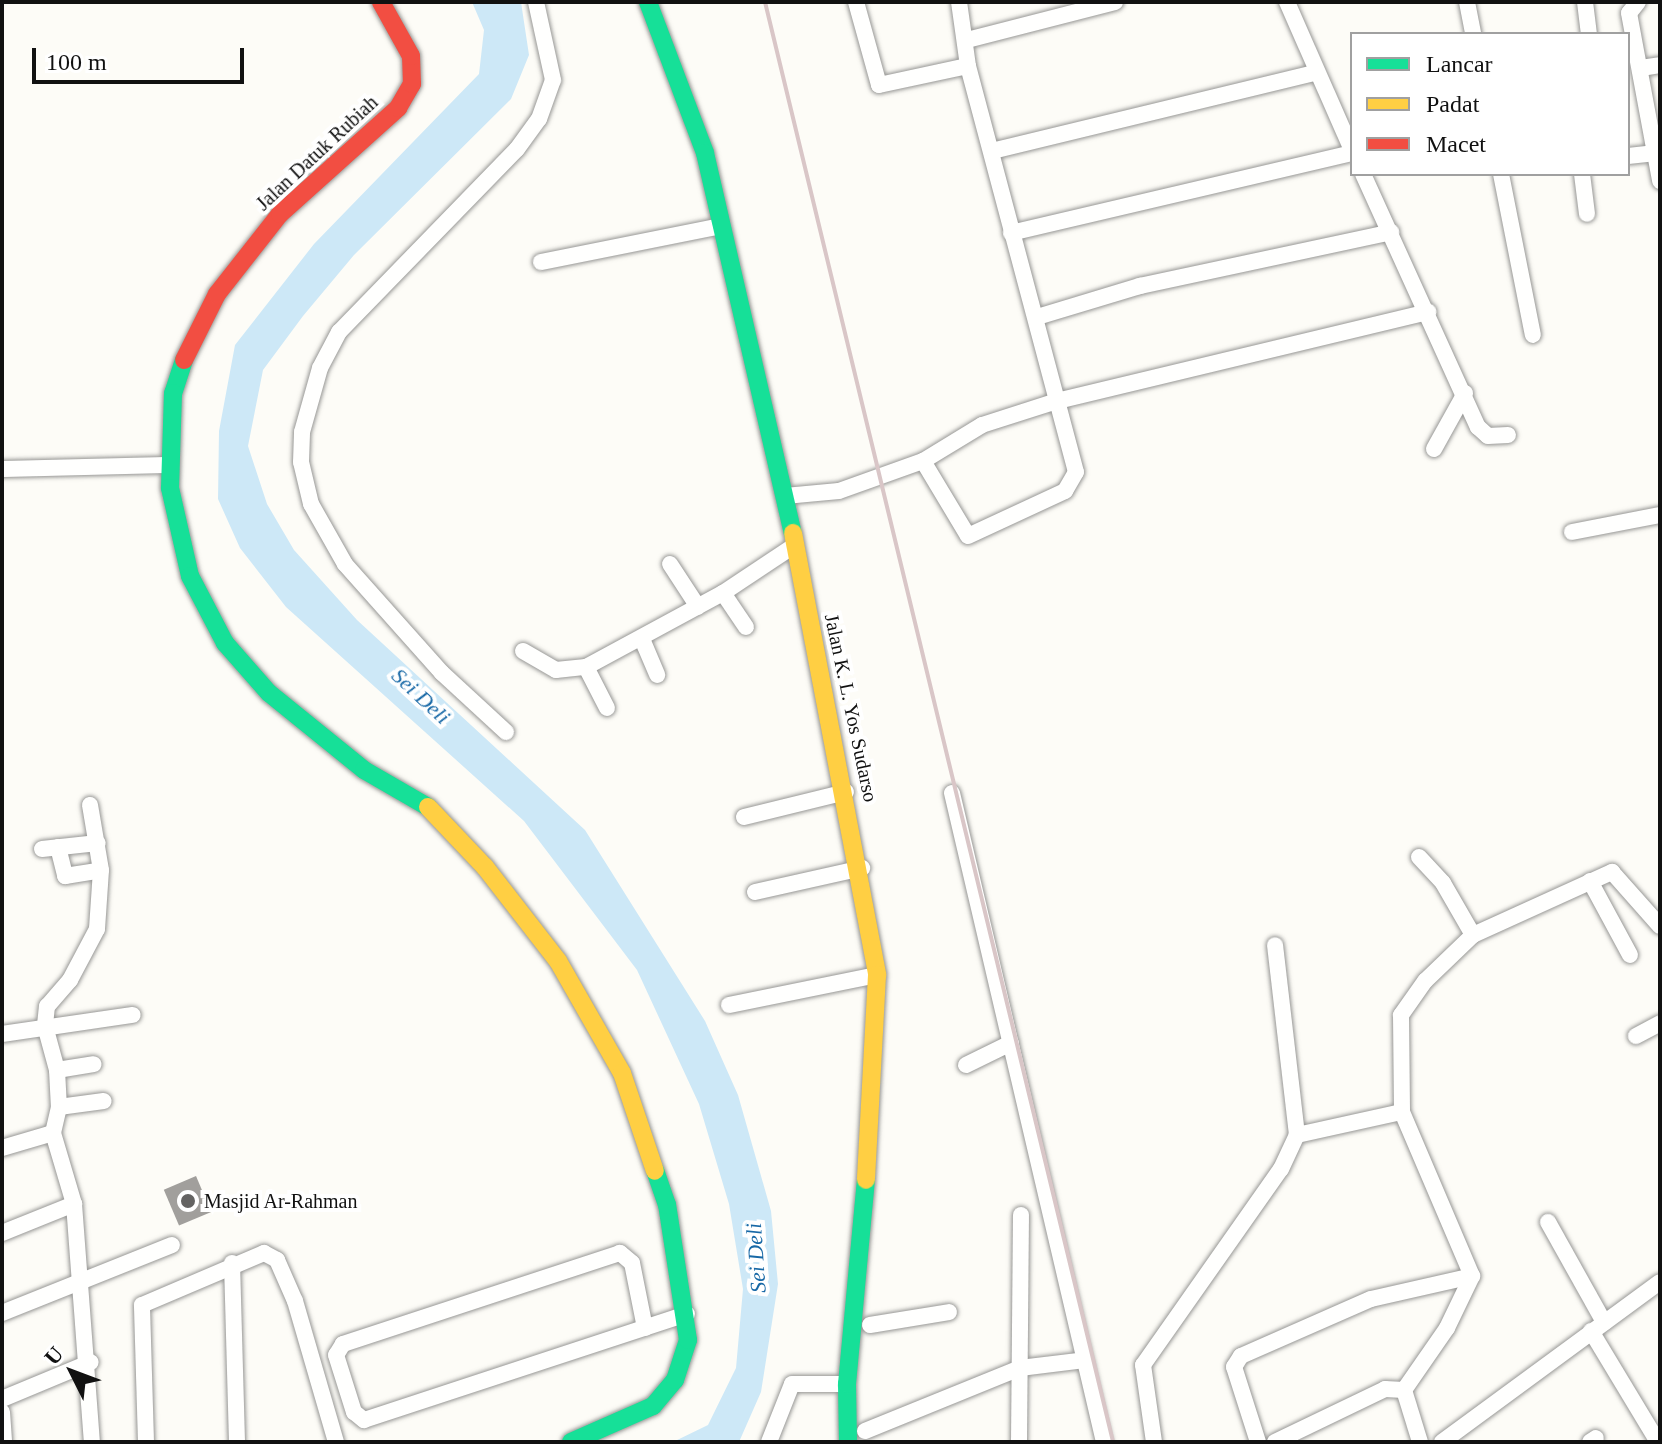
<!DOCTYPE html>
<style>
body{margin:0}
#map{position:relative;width:1662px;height:1444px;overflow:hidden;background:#fdfcf7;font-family:"Times New Roman",serif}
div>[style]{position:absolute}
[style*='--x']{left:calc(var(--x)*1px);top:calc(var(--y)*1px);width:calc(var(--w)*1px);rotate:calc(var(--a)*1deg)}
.water>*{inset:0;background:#cde8f7}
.building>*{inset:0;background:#a19f9c;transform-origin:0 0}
.roads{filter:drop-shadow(0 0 2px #979795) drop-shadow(0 0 2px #979795)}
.street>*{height:16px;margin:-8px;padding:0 8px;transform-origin:8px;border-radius:8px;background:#fffffe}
.fast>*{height:18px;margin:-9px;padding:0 9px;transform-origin:9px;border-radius:9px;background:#16e098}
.slow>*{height:18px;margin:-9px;padding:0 9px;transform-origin:9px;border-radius:9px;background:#ffcf43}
.jam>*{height:18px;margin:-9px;padding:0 9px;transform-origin:9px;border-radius:9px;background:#f24e42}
.rail>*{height:4px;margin:-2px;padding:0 2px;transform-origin:2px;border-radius:2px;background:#d9c6c7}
.dots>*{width:22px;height:22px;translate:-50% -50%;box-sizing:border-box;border:4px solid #fff;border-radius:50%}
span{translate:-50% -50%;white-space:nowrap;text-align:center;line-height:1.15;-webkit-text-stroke:8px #fff;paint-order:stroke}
.street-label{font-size:20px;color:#111}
.poi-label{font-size:20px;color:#111}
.left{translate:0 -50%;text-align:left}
.water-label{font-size:22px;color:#1768a6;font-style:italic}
.frame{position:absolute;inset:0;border:4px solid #111;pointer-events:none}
.legend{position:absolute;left:1350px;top:32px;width:280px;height:144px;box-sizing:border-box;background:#fff;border:2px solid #a0a0a0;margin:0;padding:10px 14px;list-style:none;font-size:24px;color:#111}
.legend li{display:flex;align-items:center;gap:16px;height:40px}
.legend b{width:40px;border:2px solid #a0a0a0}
.north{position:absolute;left:32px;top:1332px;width:80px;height:80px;-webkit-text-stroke:6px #fff;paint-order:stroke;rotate:312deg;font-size:22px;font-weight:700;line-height:32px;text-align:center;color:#111}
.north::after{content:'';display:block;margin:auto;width:28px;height:36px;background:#111;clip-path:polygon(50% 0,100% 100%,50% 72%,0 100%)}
.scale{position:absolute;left:32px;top:48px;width:212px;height:36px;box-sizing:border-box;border:4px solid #111;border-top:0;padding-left:10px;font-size:24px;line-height:28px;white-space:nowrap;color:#111;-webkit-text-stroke:6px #fff;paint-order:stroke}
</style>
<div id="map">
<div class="water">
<div style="clip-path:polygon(472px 2px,521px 2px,529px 55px,511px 99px,354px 255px,303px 316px,263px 370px,248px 446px,267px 504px,294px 550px,357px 620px,585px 830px,705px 1021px,738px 1095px,771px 1211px,778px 1284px,761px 1392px,739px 1442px,673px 1442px,708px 1425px,736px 1368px,743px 1289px,729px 1204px,699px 1104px,637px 970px,524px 821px,286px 607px,240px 548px,218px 499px,219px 431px,235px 345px,314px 244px,479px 74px,484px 30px)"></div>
</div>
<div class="building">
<div style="left:196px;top:1176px;width:39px;height:35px;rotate:67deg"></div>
</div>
<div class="roads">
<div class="street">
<div style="--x:856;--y:2;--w:86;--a:74.5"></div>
<div style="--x:879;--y:85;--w:91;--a:-12.1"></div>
<div style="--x:1287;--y:2;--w:162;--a:66.3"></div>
<div style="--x:1467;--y:2;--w:33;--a:79"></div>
<div style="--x:1585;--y:2;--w:32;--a:83"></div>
<div style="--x:1638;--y:2;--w:14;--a:129"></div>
<div style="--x:1629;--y:13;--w:171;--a:79.5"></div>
<div style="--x:967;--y:40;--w:153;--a:-14.4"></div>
<div style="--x:1641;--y:68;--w:19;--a:-9"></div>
<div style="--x:992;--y:151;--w:332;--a:-13.6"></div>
<div style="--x:1628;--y:156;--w:28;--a:-6"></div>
<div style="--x:1363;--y:174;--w:278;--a:65.6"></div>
<div style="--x:1478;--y:427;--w:13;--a:42"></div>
<div style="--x:1488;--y:436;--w:20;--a:-3"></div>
<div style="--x:1501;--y:174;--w:164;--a:78.8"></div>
<div style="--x:1582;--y:174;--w:40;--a:82.9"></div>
<div style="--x:1011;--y:233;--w:350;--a:-13.2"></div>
<div style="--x:541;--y:262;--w:184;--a:-11.3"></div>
<div style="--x:1037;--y:317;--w:108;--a:-16.8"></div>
<div style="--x:1140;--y:286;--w:257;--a:-12.1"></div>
<div style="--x:1434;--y:449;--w:64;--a:-61"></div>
<div style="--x:923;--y:461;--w:87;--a:59"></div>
<div style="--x:968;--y:536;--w:107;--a:-24.9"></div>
<div style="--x:1065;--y:491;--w:22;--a:-60"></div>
<div style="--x:1076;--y:472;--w:420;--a:-104.9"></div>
<div style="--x:968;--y:66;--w:65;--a:-98"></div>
<div style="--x:2;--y:469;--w:166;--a:-1.4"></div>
<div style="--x:785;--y:496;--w:54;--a:-5.3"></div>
<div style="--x:839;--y:491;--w:89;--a:-19.7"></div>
<div style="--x:923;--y:461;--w:69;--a:-31.4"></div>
<div style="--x:982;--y:425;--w:79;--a:-17.7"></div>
<div style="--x:1057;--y:401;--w:382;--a:-13.5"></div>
<div style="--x:1572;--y:532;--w:90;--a:-10.9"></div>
<div style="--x:670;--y:564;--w:51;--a:56.9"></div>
<div style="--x:723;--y:593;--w:41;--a:55.9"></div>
<div style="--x:642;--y:639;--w:39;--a:67"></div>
<div style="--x:523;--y:651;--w:38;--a:30"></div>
<div style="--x:556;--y:670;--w:30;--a:-6"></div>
<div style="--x:586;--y:667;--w:156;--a:-28.4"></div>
<div style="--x:723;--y:593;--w:87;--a:-33.7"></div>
<div style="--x:586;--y:667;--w:46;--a:62.9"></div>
<div style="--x:506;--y:732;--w:87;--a:-137.3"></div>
<div style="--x:442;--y:673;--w:146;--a:-131.7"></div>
<div style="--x:345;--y:564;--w:69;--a:-119.5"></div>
<div style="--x:311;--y:504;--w:43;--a:-103.4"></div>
<div style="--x:301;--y:462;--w:30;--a:-88"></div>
<div style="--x:302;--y:432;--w:66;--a:-74.3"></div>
<div style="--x:320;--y:368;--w:41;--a:-62.2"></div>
<div style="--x:339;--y:332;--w:255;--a:-45.8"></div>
<div style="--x:517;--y:149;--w:37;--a:-54"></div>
<div style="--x:539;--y:119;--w:41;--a:-70.3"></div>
<div style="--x:553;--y:80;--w:80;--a:-102.3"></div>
<div style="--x:952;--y:793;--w:667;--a:76.82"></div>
<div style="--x:90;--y:805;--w:66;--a:80.4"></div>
<div style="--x:101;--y:870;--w:59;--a:93.9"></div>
<div style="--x:97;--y:929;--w:58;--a:117.9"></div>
<div style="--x:70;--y:980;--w:35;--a:131"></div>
<div style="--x:47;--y:1006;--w:20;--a:96"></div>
<div style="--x:45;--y:1026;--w:46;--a:74.7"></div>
<div style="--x:57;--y:1070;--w:37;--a:87"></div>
<div style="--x:59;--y:1107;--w:27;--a:103"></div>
<div style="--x:53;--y:1133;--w:74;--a:73.5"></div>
<div style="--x:74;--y:1204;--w:239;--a:85.7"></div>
<div style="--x:744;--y:817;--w:105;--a:-13.8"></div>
<div style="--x:58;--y:847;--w:30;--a:76"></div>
<div style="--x:65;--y:876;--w:36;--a:-9"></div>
<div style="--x:42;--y:849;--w:56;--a:-6.1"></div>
<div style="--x:1419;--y:857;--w:35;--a:47"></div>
<div style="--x:1443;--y:883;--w:60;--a:60"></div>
<div style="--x:1473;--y:935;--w:66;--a:136.2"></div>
<div style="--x:1425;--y:981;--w:42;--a:125.2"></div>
<div style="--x:1401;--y:1015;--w:97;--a:89.4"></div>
<div style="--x:1402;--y:1112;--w:178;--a:66.9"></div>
<div style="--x:1590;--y:881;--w:84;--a:61.6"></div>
<div style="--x:755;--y:892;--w:110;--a:-12.6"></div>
<div style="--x:1473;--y:935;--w:153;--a:-24.4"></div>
<div style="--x:1612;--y:872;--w:72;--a:48.4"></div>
<div style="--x:729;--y:1005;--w:151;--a:-11.5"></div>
<div style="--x:2;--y:1034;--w:132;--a:-8.3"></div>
<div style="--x:1636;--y:1036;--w:27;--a:-28"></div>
<div style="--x:966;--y:1065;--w:50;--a:-26.1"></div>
<div style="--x:57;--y:1070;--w:37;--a:-9"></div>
<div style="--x:59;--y:1107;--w:45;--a:-7.6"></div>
<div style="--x:1297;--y:1135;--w:107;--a:-12.4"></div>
<div style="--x:2;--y:1148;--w:53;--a:-16.4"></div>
<div style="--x:1548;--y:1222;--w:115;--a:60.8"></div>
<div style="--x:2;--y:1233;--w:78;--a:-21.9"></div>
<div style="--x:232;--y:1263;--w:179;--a:88.4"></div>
<div style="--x:2;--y:1313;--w:183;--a:-21.8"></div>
<div style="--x:870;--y:1325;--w:80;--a:-9.3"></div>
<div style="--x:645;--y:1328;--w:66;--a:-101.3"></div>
<div style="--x:632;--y:1263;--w:16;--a:-140"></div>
<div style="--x:620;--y:1253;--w:292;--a:161.8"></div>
<div style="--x:343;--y:1344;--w:13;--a:122"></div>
<div style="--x:336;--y:1355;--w:60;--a:72.5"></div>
<div style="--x:354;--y:1412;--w:13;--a:39"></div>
<div style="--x:364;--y:1420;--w:340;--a:-18.2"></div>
<div style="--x:1591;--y:1331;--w:130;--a:58.9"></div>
<div style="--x:1404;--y:1390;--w:54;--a:72.9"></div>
<div style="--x:2;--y:1399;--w:96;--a:-22.6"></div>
<div style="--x:2;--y:1412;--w:30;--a:86"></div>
<div style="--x:865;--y:1431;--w:167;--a:-22.1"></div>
<div style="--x:1020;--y:1368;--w:65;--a:-7"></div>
<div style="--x:146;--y:1442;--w:137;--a:-91.7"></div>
<div style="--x:142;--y:1305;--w:133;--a:-23.1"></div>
<div style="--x:264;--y:1253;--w:15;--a:28"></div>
<div style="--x:277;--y:1260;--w:45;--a:66.3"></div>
<div style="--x:295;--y:1301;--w:147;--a:73.8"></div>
<div style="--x:769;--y:1442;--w:62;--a:-68.4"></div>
<div style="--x:792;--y:1384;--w:55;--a:0"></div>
<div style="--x:1019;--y:1442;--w:227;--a:-89.5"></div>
<div style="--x:1154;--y:1442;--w:78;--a:-98.1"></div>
<div style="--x:1143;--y:1365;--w:240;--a:-54.9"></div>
<div style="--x:1281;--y:1169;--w:38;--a:-65"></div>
<div style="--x:1297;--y:1135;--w:191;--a:-96.6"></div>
<div style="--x:1258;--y:1442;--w:79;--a:-107.7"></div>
<div style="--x:1234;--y:1367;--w:13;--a:-58"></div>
<div style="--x:1241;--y:1356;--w:142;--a:-23.7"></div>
<div style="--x:1371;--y:1299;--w:104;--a:-12.8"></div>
<div style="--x:1472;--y:1276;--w:58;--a:115.7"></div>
<div style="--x:1447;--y:1328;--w:75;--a:124.7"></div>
<div style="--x:1275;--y:1442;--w:122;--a:-25.7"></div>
<div style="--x:1385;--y:1389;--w:19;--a:3"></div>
<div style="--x:1442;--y:1442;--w:270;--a:-36.3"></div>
<div style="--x:1590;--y:1442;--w:7;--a:-34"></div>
</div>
<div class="fast">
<div style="--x:648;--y:2;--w:161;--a:69.3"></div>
<div style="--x:705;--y:153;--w:390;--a:77"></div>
<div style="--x:184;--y:360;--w:35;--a:108"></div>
<div style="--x:173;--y:393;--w:95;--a:91.8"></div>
<div style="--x:170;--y:488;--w:90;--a:77.2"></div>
<div style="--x:190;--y:576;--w:76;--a:62.4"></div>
<div style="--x:225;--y:643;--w:67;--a:48.7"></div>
<div style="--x:269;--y:693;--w:122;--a:39"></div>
<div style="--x:364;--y:770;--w:74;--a:30"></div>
<div style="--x:571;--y:1442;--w:90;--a:-23.7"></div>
<div style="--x:653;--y:1406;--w:34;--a:-50"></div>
<div style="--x:675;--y:1380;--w:42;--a:-72"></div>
<div style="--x:688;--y:1340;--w:137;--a:-98.8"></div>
<div style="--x:667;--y:1205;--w:36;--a:-109"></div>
<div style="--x:848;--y:1442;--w:58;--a:-91"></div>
<div style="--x:847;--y:1384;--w:205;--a:-84.7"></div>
</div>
<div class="slow">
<div style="--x:793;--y:533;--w:450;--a:79.2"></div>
<div style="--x:877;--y:975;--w:205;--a:93.1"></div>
<div style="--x:428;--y:807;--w:83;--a:46.5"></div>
<div style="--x:485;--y:867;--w:119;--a:52.2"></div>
<div style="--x:558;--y:961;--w:129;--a:60.3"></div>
<div style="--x:622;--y:1073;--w:103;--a:71.4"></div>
</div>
<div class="jam">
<div style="--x:184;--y:360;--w:74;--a:-63.4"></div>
<div style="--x:217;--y:294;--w:102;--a:-51.8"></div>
<div style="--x:280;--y:214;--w:159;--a:-41.9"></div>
<div style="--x:398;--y:108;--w:28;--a:-60"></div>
<div style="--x:412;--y:84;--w:28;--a:-92"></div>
<div style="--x:411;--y:56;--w:62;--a:-119.1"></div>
</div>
</div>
<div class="rail">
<div style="--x:765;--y:2;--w:1481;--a:76.41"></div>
</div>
<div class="dots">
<div style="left:188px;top:1201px;background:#646362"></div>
</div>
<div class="street-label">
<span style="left:317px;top:153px;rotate:-43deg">Jalan Datuk Rubiah</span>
<span style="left:851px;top:708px;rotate:78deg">Jalan K. L. Yos Sudarso</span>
</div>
<div class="poi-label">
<span class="left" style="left:204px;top:1201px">Masjid Ar-Rahman</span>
</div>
<div class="water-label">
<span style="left:421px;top:696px;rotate:43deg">Sei Deli</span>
<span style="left:756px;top:1258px;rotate:-94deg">Sei Deli</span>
</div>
<div class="frame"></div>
<ul class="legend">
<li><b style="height:10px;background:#16e098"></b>Lancar</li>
<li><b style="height:10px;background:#ffcf43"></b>Padat</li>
<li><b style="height:10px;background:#f24e42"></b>Macet</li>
</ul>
<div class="north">U</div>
<div class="scale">100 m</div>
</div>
